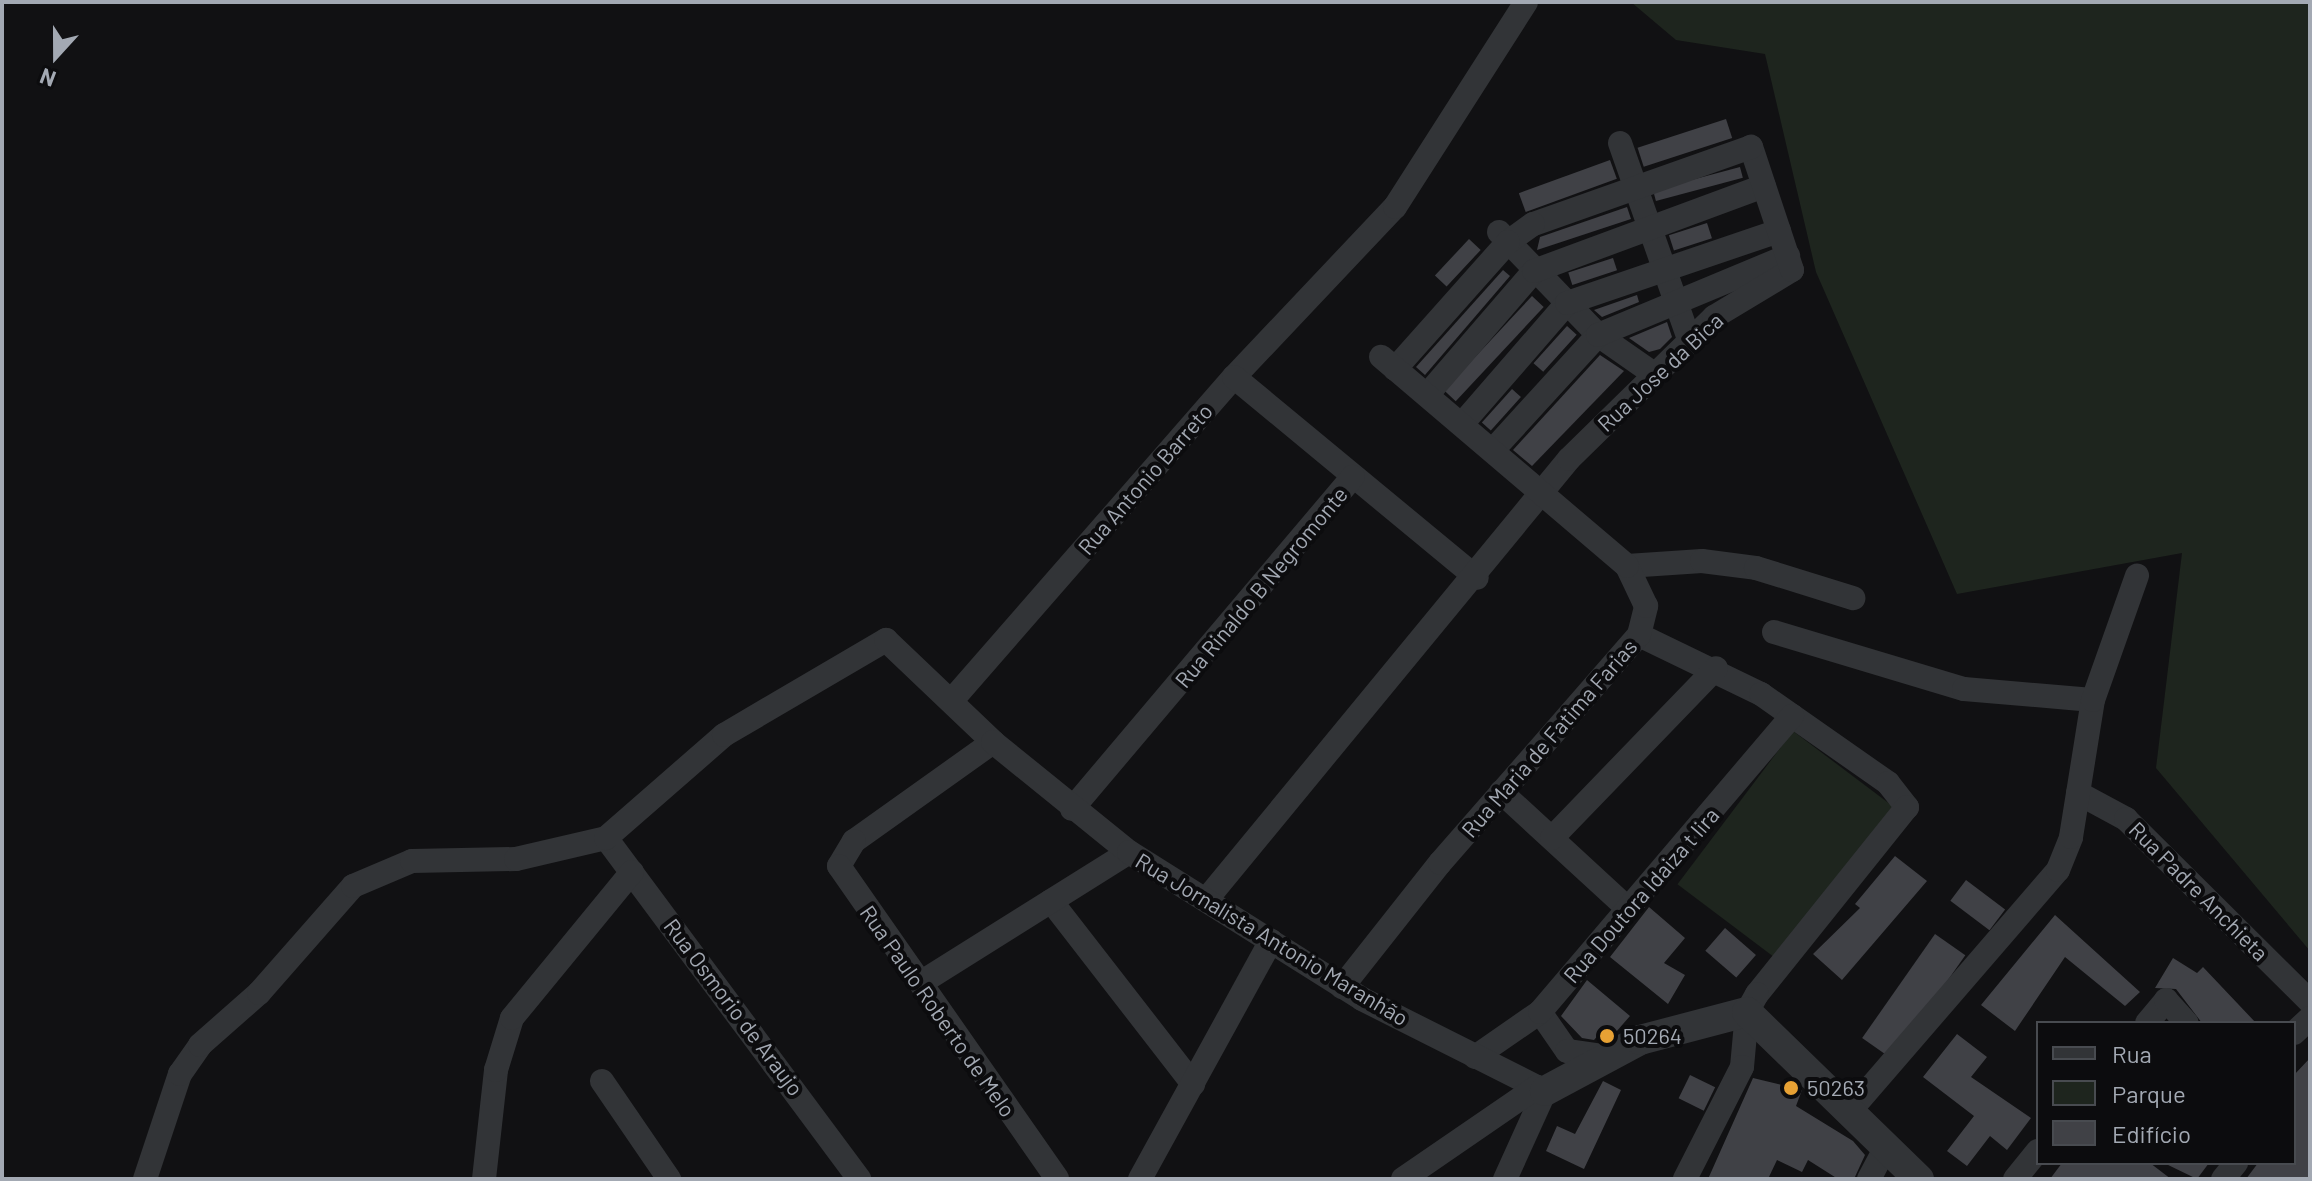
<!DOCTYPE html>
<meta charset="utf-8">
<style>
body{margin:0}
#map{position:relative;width:2312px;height:1181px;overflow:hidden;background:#111113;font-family:Barlow,sans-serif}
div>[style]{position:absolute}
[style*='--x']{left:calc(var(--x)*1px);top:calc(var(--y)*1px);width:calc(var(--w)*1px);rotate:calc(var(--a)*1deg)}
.green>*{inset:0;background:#1e251e;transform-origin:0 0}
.building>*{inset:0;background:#404146;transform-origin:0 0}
.minor>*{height:24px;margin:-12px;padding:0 12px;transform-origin:12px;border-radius:12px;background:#323437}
.tertiary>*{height:30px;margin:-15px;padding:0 15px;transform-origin:15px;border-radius:15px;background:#323437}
.dots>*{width:22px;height:22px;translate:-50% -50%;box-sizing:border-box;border:4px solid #0c0c0e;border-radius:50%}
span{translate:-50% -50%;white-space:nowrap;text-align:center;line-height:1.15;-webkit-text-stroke:8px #0c0c0e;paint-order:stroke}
.street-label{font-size:22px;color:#a3a9b3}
.poi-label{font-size:22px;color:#a3a9b3}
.left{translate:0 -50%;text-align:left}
.frame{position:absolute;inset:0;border:4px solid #a3a9b3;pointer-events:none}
.legend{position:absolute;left:2036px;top:1021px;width:260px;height:144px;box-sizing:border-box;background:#0c0c0e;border:2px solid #484b50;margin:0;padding:10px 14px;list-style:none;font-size:24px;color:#a3a9b3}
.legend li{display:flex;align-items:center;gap:16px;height:40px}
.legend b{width:40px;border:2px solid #484b50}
.north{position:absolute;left:16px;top:16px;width:80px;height:80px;-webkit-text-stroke:6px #0c0c0e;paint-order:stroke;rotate:201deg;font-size:22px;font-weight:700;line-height:32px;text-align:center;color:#a3a9b3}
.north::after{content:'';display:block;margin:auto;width:28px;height:36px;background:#a3a9b3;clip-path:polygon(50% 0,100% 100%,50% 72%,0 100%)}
</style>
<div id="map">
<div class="green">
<div style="clip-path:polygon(1631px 2px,2310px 2px,2310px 951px,2156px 768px,2182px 553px,1957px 594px,1816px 272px,1765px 54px,1676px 40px)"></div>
<div style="left:1793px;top:731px;width:125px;height:192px;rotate:37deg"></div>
</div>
<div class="building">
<div style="left:1726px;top:119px;width:20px;height:93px;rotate:72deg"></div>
<div style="left:1610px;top:160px;width:20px;height:97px;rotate:70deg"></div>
<div style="left:1740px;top:167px;width:11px;height:90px;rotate:75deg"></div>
<div style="clip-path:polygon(1627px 207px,1631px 219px,1537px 250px,1540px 237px)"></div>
<div style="left:1707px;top:223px;width:16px;height:40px;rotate:72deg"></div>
<div style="left:1469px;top:239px;width:16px;height:50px;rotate:43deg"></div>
<div style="left:1613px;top:258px;width:13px;height:47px;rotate:72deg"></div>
<div style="clip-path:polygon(1503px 270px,1510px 276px,1425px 375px,1416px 367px)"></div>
<div style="clip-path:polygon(1637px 295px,1639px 302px,1602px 317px,1594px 310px)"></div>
<div style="left:1532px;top:296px;width:16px;height:129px;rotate:43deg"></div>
<div style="clip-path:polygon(1667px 322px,1672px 337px,1660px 349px,1649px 352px,1629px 338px)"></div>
<div style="left:1567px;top:326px;width:13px;height:50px;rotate:42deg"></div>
<div style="clip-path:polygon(1600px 355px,1624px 371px,1532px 466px,1513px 450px)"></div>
<div style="left:1512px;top:389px;width:12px;height:45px;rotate:42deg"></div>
<div style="clip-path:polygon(1895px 856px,1927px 881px,1842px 980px,1813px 954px,1860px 908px,1855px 904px)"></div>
<div style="left:1966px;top:880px;width:49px;height:26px;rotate:37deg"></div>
<div style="clip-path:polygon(1649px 907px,1685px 938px,1664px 963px,1685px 975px,1668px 1004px,1610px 957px)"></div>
<div style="clip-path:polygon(2055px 915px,2140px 992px,2125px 1006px,2065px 957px,2015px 1031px,1981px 1005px)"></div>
<div style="left:1725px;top:928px;width:41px;height:30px;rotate:41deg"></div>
<div style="left:1935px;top:934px;width:37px;height:127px;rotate:35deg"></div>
<div style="clip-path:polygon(2173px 958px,2197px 973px,2203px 967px,2256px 1023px,2202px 1023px,2176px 989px,2155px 988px)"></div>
<div style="clip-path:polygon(1587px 980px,1630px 1016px,1616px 1032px,1607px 1025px,1594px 1040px,1582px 1038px,1561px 1016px)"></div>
<div style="clip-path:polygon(1957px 1034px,1987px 1057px,1971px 1077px,2031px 1118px,2007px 1150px,1990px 1136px,1967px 1166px,1947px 1151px,1974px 1116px,1923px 1077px)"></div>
<div style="clip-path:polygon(2310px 1058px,2310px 1179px,2246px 1179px,2258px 1163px,2294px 1163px,2294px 1075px)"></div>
<div style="left:1690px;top:1075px;width:28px;height:26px;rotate:26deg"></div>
<div style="clip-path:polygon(1753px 1078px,1802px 1090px,1796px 1106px,1853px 1141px,1865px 1155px,1854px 1179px,1838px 1179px,1808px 1160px,1802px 1172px,1777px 1160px,1768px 1179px,1708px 1179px)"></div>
<div style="clip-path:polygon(1603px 1081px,1621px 1090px,1584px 1169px,1546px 1151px,1557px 1126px,1575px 1134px)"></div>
<div style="clip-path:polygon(2062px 1163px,2150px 1163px,2171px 1179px,2050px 1179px)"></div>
<div style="clip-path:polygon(2164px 1163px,2209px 1163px,2197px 1179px)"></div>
</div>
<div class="minor">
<div style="--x:1620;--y:143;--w:208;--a:70.6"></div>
<div style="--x:1499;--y:232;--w:143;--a:46.1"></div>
<div style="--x:1598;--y:335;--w:68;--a:34.9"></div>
<div style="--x:1234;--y:377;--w:234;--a:-46.6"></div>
<div style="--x:1395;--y:207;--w:243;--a:-57.4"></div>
<div style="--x:1427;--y:395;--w:164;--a:-49.2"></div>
<div style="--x:1534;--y:271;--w:245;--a:-20.3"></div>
<div style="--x:1462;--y:424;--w:160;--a:-49"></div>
<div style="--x:1567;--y:303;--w:224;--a:-18.8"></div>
<div style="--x:1493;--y:450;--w:156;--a:-47.6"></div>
<div style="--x:1598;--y:335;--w:206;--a:-22.6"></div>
<div style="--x:1627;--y:566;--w:75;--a:-3.8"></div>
<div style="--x:1702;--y:561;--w:54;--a:7.4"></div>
<div style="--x:1756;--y:568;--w:102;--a:17.2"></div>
<div style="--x:1774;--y:632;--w:198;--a:16.7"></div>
<div style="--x:1964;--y:689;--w:129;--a:4.9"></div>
<div style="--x:1639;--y:635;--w:136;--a:25.8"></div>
<div style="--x:1761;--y:694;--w:155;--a:35"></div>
<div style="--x:1888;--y:783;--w:31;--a:52"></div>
<div style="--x:1907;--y:807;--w:240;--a:128.7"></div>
<div style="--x:1757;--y:994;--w:21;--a:119"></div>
<div style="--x:1747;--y:1012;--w:55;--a:95.2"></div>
<div style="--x:1742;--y:1067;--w:126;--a:117"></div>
<div style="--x:953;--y:699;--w:427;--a:-48.9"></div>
<div style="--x:1234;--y:377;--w:315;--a:39.6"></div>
<div style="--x:993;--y:742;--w:171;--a:144.5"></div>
<div style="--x:854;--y:841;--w:29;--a:121"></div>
<div style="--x:839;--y:866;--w:381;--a:55.1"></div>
<div style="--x:1501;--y:792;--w:171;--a:42.6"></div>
<div style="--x:2078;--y:793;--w:55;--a:28.4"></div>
<div style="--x:2126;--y:819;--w:260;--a:44.8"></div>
<div style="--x:1072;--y:809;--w:435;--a:-49.8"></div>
<div style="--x:606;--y:838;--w:425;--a:53.4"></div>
<div style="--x:1552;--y:838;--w:236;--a:-46"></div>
<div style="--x:1206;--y:900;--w:571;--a:-50.54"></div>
<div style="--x:1569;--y:459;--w:203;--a:-44.4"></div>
<div style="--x:1714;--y:317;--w:91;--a:-31.1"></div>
<div style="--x:1792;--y:270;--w:130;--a:-108.4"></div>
<div style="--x:1751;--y:147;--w:231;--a:160.5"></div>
<div style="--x:1533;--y:224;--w:31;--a:144"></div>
<div style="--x:1508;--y:242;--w:170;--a:131.7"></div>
<div style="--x:1051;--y:901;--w:232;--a:52.2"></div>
<div style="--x:922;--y:982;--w:244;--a:-32.1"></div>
<div style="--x:1342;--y:987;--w:158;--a:-51.7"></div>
<div style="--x:1440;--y:863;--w:303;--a:-48.9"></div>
<div style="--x:1639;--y:635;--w:30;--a:-76"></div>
<div style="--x:1646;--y:606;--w:44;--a:-115.4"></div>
<div style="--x:1627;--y:566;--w:323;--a:-139.6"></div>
<div style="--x:1540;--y:1012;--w:47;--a:55.3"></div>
<div style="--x:1567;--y:1051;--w:37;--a:8"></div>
<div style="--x:2147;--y:1023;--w:30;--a:-50"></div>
<div style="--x:2166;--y:1000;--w:31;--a:48"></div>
<div style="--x:2294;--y:1033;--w:22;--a:-43"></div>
<div style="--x:1475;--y:1057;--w:79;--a:-34.7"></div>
<div style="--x:1540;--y:1012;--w:389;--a:-49.6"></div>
<div style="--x:602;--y:1081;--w:119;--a:55.6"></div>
<div style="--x:1850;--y:1111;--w:318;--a:-49.2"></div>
<div style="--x:2058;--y:870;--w:35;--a:-68"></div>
<div style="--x:2071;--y:837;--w:139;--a:-80.9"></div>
<div style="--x:2093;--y:700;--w:132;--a:-70.5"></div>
<div style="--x:145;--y:1179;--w:111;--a:-71.6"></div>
<div style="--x:180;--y:1074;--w:35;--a:-55"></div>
<div style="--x:200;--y:1045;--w:79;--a:-41.4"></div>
<div style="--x:259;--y:993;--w:142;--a:-48.7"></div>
<div style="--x:353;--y:886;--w:64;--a:-23"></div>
<div style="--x:412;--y:861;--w:104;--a:-1.1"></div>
<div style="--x:516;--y:859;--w:92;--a:-13.1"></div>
<div style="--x:606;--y:838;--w:157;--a:-41.1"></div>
<div style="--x:724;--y:735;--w:188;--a:-30.4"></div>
<div style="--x:886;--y:640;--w:148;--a:43.6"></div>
<div style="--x:993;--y:742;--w:175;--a:39"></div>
<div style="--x:1129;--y:852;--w:275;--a:32.2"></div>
<div style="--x:1362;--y:999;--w:205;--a:26.7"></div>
<div style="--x:1545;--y:1091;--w:97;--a:114.4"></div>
<div style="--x:484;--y:1179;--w:110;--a:-83.7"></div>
<div style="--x:496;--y:1070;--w:54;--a:-72.9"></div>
<div style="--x:512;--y:1018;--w:189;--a:-50.6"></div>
<div style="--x:1140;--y:1179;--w:272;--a:-61.2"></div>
<div style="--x:1403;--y:1179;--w:163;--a:-34.5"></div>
<div style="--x:1869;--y:1179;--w:36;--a:-62"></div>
<div style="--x:2015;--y:1179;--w:36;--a:-51"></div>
<div style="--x:2223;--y:1179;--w:21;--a:-51"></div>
</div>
<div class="tertiary">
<div style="--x:1545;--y:1091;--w:108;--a:-28.2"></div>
<div style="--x:1640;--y:1040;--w:111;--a:-14.7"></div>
<div style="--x:1747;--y:1012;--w:240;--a:44.2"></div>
</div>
<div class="dots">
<div style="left:1607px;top:1036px;background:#e7a134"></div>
<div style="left:1791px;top:1088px;background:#e7a134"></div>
</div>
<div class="street-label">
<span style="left:1660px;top:372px;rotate:-43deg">Rua Jose da Bica</span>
<span style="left:1145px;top:479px;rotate:-49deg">Rua Antonio Barreto</span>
<span style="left:1261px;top:587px;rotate:-50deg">Rua Rinaldo B Negromonte</span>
<span style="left:1549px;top:738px;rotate:-49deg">Rua Maria de Fatima Farias</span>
<span style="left:2199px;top:891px;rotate:45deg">Rua Padre Anchieta</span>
<span style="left:1641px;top:895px;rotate:-49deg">Rua Doutora Idaiza t lira</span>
<span style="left:1272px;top:939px;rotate:31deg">Rua Jornalista Antonio Maranhão</span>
<span style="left:734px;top:1007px;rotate:53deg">Rua Osmorio de Araujo</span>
<span style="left:938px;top:1011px;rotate:55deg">Rua Paulo Roberto de Melo</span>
</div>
<div class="poi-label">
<span class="left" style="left:1623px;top:1036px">50264</span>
<span class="left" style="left:1807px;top:1088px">50263</span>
</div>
<div class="frame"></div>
<ul class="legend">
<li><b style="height:10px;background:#323437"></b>Rua</li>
<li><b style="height:22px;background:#1e251e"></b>Parque</li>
<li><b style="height:22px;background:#404146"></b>Edifício</li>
</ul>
<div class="north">N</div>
</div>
